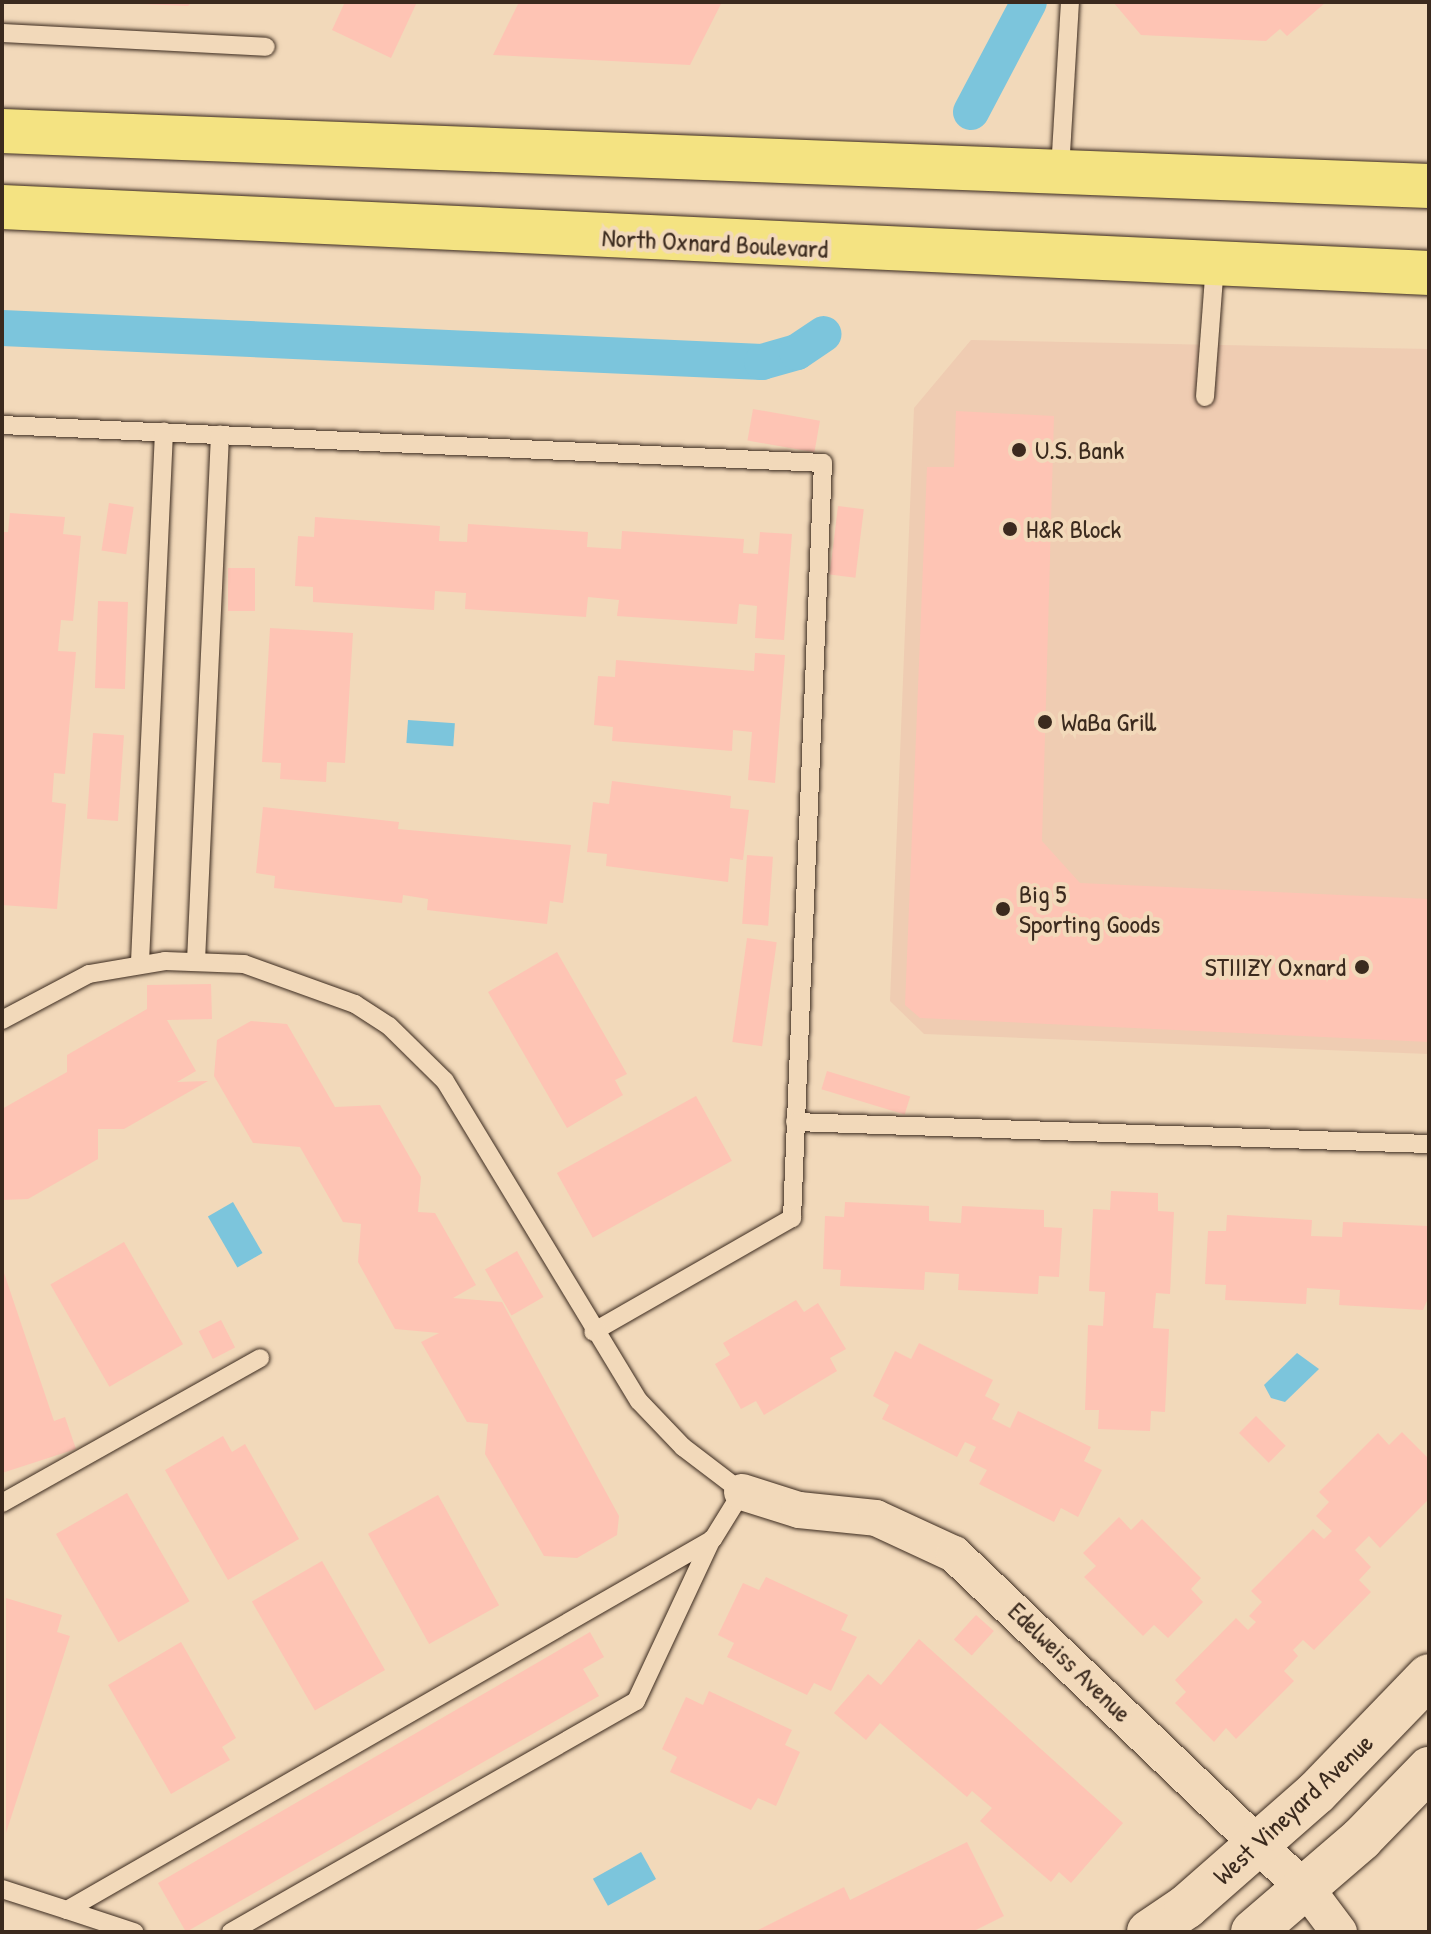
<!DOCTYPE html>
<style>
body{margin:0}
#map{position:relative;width:1431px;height:1934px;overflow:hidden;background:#f2d9ba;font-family:"Patrick Hand",sans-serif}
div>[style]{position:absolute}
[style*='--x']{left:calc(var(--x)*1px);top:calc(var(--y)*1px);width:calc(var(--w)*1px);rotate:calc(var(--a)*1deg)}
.built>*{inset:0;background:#efccb2}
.water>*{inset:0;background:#7cc5dc;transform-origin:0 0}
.canal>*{height:36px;margin:-18px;padding:0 18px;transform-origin:18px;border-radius:18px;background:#7cc5dc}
.building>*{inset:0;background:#fec4b4;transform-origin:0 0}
.roads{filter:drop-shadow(0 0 2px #3b2a1e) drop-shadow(0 0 2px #3b2a1e)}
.lane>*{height:18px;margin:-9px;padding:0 9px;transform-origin:9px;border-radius:9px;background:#f2d9ba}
.street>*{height:36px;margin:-18px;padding:0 18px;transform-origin:18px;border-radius:18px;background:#f2d9ba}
.secondary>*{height:44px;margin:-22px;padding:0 22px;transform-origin:22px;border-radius:22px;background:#f2d9ba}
.primary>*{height:44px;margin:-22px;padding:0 22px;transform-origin:22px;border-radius:22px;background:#f4e382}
.dots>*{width:22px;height:22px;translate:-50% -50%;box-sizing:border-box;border:4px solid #f2d9ba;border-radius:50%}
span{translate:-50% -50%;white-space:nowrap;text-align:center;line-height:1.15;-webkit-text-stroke:8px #f2d9ba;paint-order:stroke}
.street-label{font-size:26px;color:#3b2a1e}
.poi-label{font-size:26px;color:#3b2a1e}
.left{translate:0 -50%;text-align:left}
.right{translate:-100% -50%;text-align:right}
.frame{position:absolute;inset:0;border:4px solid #3b2a1e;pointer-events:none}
</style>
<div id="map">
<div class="built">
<div style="clip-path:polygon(971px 340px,1429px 349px,1429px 1054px,924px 1034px,890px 1001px,914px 408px)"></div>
</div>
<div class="water">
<div style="left:408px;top:720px;width:47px;height:23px;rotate:4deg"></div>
<div style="left:233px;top:1202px;width:59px;height:29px;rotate:60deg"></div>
<div style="clip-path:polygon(1297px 1353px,1319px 1369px,1285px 1402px,1271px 1398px,1264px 1385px)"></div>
<div style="left:641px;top:1852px;width:31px;height:55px;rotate:61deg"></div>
</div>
<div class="canal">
<div style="--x:971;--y:112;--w:124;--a:-62.2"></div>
<div style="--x:2;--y:328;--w:761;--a:2.56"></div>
<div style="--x:762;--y:362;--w:36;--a:-16"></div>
<div style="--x:797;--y:352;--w:32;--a:-34"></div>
</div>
<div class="building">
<div style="clip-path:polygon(93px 2px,192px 2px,188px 6px)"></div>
<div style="clip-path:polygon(345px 2px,417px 2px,391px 58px,332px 30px)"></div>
<div style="clip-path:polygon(519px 2px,722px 2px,690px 65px,493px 55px)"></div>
<div style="clip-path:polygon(1113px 2px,1326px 2px,1287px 36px,1280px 29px,1266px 41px,1141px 35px)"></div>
<div style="left:753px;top:409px;width:68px;height:32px;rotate:10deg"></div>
<div style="clip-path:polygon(956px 411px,1054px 416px,1042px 841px,1080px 883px,1429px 899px,1429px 1042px,920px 1018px,905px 1005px,927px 467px,954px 467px)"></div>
<div style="left:109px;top:503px;width:25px;height:48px;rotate:9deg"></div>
<div style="left:838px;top:506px;width:26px;height:69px;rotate:7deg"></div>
<div style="clip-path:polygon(10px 513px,65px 517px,63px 534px,81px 536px,73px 621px,61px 620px,58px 651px,76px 652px,65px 774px,54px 773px,52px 802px,66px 804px,57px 909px,2px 905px,2px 532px,8px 532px)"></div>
<div style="clip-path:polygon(315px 517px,440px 526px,439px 541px,467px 542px,468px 524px,588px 532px,587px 547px,621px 549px,622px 531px,744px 539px,743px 553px,758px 554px,760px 532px,792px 534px,784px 640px,755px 638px,757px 606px,739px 604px,737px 624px,617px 616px,619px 600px,588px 597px,586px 617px,465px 609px,466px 593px,435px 591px,434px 610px,313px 602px,313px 587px,295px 586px,298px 536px,314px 537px)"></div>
<div style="left:228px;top:568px;width:27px;height:43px"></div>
<div style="left:98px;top:601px;width:30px;height:87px;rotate:2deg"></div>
<div style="clip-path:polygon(270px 628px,353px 633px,345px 763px,327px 762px,326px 782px,280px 779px,281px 763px,262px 762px)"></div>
<div style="clip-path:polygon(755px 653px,785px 655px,775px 783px,748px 780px,752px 732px,733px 730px,732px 751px,612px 741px,613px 727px,594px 725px,598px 676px,615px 677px,616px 660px,754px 671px)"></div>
<div style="left:93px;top:733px;width:31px;height:86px;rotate:4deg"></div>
<div style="clip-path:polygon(612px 781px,731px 796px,730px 808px,749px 810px,743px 860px,730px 858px,728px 882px,606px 866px,607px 854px,587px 852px,593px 802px,609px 804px)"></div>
<div style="clip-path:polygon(263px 807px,399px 822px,398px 829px,571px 845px,563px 903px,550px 901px,547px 924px,427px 910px,428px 899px,403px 895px,402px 903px,274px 888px,275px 876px,256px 873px)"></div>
<div style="left:747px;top:855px;width:26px;height:69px;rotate:4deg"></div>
<div style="left:747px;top:938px;width:30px;height:105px;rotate:8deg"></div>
<div style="clip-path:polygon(557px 952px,627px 1074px,615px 1080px,623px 1095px,567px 1128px,488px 992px)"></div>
<div style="clip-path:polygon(211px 984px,212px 1019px,167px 1020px,196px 1071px,177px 1082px,208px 1081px,124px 1129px,98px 1129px,98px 1159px,28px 1199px,2px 1200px,2px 1109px,67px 1072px,67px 1055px,147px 1009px,147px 985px)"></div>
<div style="clip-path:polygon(251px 1021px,287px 1024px,335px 1107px,380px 1105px,421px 1177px,418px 1212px,435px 1213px,476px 1285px,453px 1298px,502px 1302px,619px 1516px,617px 1535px,577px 1558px,544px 1556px,485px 1454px,488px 1424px,467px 1422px,421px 1342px,439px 1333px,395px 1329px,358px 1262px,361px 1224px,343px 1222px,300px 1147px,253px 1143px,214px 1076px,217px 1040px)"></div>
<div style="left:827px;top:1071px;width:87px;height:19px;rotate:17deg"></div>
<div style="left:696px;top:1096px;width:74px;height:159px;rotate:61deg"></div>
<div style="clip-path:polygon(1111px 1191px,1158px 1193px,1158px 1211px,1174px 1212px,1170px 1294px,1156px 1293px,1153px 1328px,1169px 1329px,1165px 1412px,1151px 1411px,1150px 1431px,1098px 1429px,1099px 1410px,1085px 1410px,1088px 1325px,1103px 1326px,1105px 1292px,1089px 1291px,1093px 1209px,1110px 1210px)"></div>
<div style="clip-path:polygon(845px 1202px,929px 1206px,929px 1221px,961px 1223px,962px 1206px,1044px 1210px,1044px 1227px,1062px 1228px,1059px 1277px,1039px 1276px,1038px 1294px,958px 1290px,959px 1274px,925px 1272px,924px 1290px,840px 1286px,841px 1270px,823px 1269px,825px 1216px,844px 1217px)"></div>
<div style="clip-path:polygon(1227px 1215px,1312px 1220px,1311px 1236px,1342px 1237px,1343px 1222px,1427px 1226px,1429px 1296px,1423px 1310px,1339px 1305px,1340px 1290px,1307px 1288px,1306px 1304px,1225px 1300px,1226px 1285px,1205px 1284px,1208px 1231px,1226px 1231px)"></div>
<div style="left:124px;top:1242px;width:118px;height:85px;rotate:60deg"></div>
<div style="left:517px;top:1251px;width:53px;height:37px;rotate:60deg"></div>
<div style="clip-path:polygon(2px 1267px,54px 1421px,65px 1417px,76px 1449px,2px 1473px)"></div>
<div style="clip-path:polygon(796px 1300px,804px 1312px,818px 1303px,846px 1349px,830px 1358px,837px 1371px,764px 1415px,756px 1401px,741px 1409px,715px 1364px,730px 1355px,723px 1343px)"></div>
<div style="left:221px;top:1320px;width:31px;height:25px;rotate:63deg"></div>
<div style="clip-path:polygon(919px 1343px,993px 1380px,985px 1396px,1000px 1404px,992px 1419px,1010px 1428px,1018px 1411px,1091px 1447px,1084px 1461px,1102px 1470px,1078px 1517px,1061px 1508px,1054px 1522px,979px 1484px,987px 1470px,969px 1461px,976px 1447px,965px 1442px,957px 1457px,882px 1419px,889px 1405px,873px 1396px,895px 1351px,911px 1359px)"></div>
<div style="left:1256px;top:1416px;width:42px;height:24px;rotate:45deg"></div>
<div style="clip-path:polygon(1402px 1432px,1429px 1459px,1429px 1499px,1380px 1548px,1369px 1536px,1355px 1550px,1371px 1567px,1359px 1580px,1371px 1592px,1314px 1650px,1303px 1640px,1293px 1650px,1298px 1656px,1284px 1671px,1294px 1681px,1236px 1739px,1226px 1728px,1214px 1742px,1175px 1703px,1186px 1692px,1175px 1680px,1236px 1618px,1248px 1630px,1256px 1622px,1249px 1616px,1262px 1602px,1251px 1591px,1313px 1529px,1324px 1539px,1332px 1531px,1316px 1516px,1329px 1502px,1319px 1492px,1378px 1433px,1389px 1445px)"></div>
<div style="clip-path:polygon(223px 1436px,232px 1452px,245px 1444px,299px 1539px,228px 1580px,165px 1470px)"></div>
<div style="left:127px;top:1493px;width:125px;height:82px;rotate:60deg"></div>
<div style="left:438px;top:1495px;width:126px;height:80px;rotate:61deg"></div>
<div style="clip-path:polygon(1119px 1517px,1131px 1530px,1142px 1519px,1201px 1578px,1191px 1589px,1203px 1602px,1168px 1638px,1154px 1625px,1143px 1636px,1084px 1577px,1096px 1566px,1083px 1553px)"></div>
<div style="left:322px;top:1561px;width:126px;height:81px;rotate:60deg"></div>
<div style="clip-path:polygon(766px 1577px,848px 1615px,841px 1630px,857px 1637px,831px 1691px,814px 1683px,807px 1695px,727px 1657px,734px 1643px,718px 1635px,743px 1583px,759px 1590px)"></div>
<div style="clip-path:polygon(6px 1598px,62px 1615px,57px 1632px,70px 1636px,6px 1833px)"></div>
<div style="left:976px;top:1615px;width:24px;height:33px;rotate:42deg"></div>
<div style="clip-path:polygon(590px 1632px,604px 1657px,583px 1669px,599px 1696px,186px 1932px,158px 1883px)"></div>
<div style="clip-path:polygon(919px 1639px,1123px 1823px,1071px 1883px,1059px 1872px,1051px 1882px,980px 1821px,992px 1808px,972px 1791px,967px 1797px,880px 1723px,866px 1740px,834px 1713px,868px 1674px,881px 1685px)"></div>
<div style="clip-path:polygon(181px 1642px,236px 1738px,222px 1747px,230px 1760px,171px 1794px,108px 1685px)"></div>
<div style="clip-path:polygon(709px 1691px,792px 1730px,785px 1745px,800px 1752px,776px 1806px,758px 1798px,751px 1810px,670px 1772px,677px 1757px,662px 1749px,686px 1697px,703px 1705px)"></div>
<div style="clip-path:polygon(967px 1842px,1004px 1916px,972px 1932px,754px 1932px,844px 1887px,850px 1900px)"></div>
</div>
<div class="roads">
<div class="lane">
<div style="--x:2;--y:33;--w:264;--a:3"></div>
<div style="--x:1060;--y:170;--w:168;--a:-86.6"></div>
<div style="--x:1205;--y:397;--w:132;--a:-85.7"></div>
<div style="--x:2;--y:425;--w:822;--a:2.65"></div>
<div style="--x:823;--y:463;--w:756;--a:92.35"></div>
<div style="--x:792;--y:1218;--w:229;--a:150.2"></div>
<div style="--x:196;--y:961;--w:527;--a:-87.39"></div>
<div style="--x:140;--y:962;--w:531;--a:-87.41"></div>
<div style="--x:2;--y:1020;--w:98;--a:-27.9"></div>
<div style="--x:89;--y:974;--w:77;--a:-9.7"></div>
<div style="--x:165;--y:961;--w:79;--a:2.2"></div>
<div style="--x:244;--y:964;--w:118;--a:19.8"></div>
<div style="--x:355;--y:1004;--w:40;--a:32.9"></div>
<div style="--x:389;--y:1026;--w:78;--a:44.5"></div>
<div style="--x:445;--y:1081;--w:374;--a:58.8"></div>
<div style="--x:639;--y:1401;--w:64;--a:46.3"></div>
<div style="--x:683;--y:1447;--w:74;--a:37.3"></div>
<div style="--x:742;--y:1492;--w:55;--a:121.7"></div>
<div style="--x:713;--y:1539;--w:745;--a:150.13"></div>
<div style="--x:67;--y:1910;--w:68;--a:-162.1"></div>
<div style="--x:795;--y:1122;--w:634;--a:1.99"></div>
<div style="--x:2;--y:1503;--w:296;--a:-29.3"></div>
<div style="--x:67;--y:1910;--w:71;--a:18.2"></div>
<div style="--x:231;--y:1932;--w:466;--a:-29.7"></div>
<div style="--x:636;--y:1701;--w:179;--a:-64.9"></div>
</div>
<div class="street">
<div style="--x:742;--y:1492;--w:60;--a:17.5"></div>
<div style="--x:799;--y:1510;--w:77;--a:5.9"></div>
<div style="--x:876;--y:1518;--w:86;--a:24.8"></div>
<div style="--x:954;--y:1554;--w:495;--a:43.7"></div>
<div style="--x:1312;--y:1896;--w:45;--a:53.1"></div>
</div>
<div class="secondary">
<div style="--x:1149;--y:1932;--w:45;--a:-34"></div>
<div style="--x:1186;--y:1907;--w:174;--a:-41.3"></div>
<div style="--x:1317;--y:1792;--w:161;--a:-46"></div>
<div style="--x:1253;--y:1932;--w:143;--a:-40.7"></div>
<div style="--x:1361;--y:1839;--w:98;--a:-45.8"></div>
</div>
<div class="primary">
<div style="--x:2;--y:131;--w:1428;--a:2.21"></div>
<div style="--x:2;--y:207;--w:1429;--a:2.65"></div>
</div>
</div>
<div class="dots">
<div style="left:1019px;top:450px;background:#3b2a1e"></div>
<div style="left:1010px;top:529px;background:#3b2a1e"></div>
<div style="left:1045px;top:722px;background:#3b2a1e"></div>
<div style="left:1003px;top:909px;background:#3b2a1e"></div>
<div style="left:1362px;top:967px;background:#3b2a1e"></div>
</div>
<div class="street-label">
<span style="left:715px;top:243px;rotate:3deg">North Oxnard Boulevard</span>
<span style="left:1070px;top:1662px;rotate:44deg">Edelweiss Avenue</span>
<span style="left:1293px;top:1809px;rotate:-43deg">West Vineyard Avenue</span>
</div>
<div class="poi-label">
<span class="left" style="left:1035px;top:450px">U.S. Bank</span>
<span class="left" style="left:1026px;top:529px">H&amp;R Block</span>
<span class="left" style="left:1061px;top:722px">WaBa Grill</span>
<span class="left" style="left:1019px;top:909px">Big 5<br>Sporting Goods</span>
<span class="right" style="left:1346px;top:967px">STIIIZY Oxnard</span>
</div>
<div class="frame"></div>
</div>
